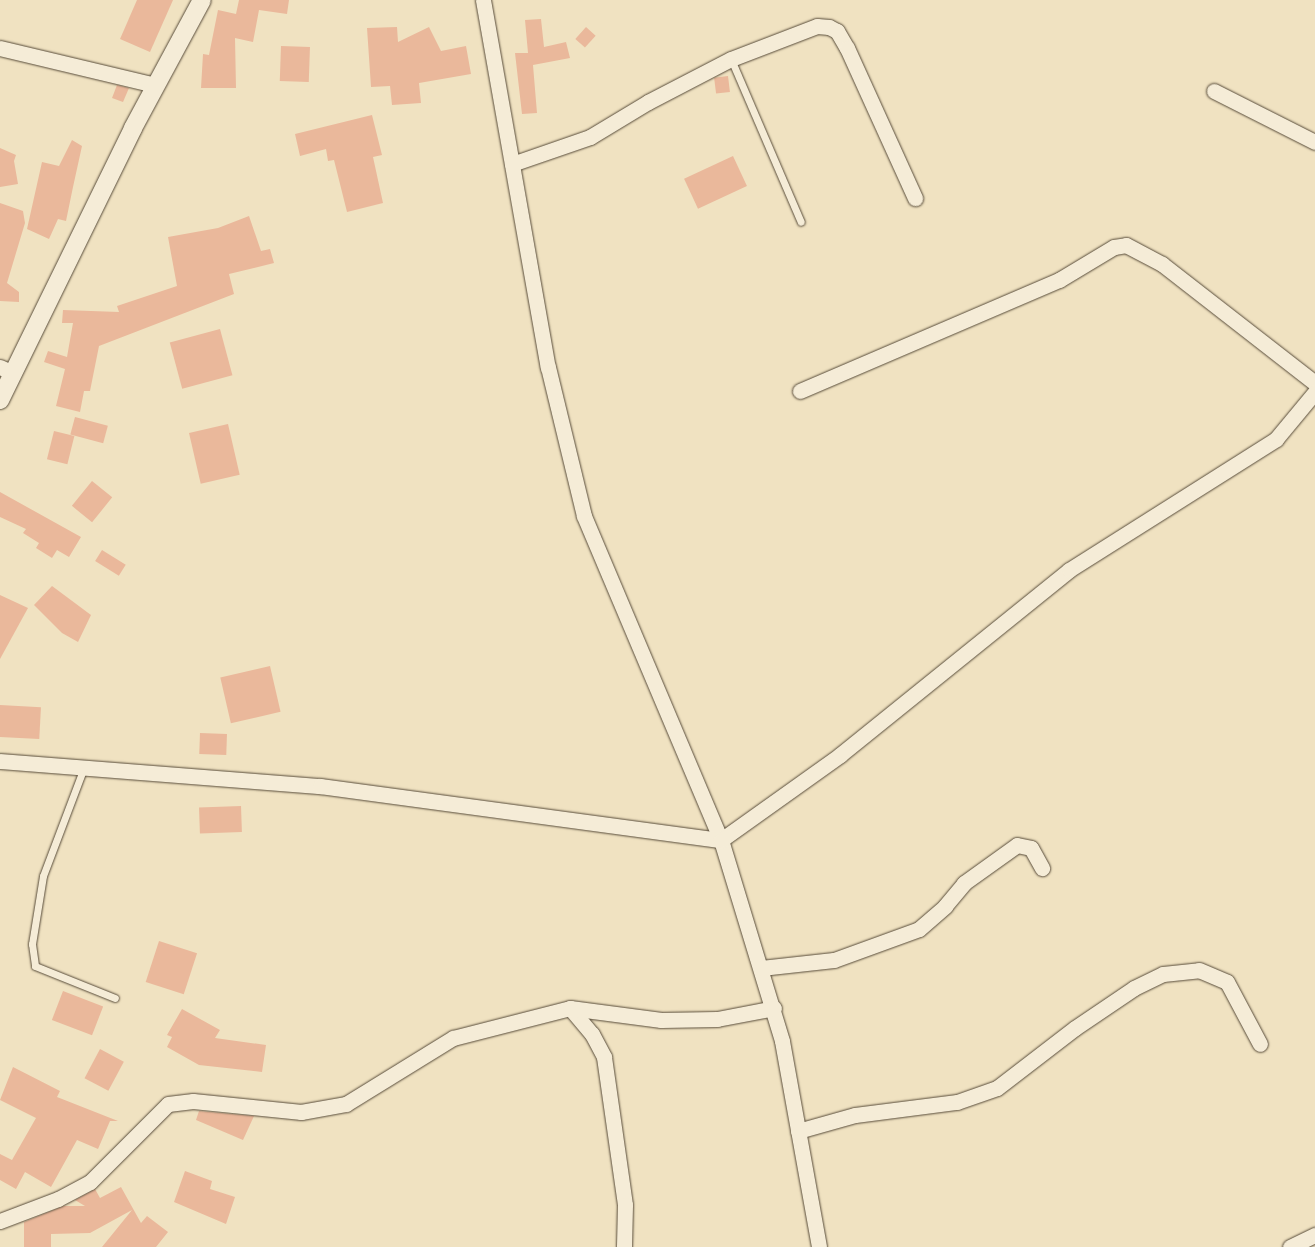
<!DOCTYPE html>
<style>
body{margin:0}
#map{position:relative;width:1315px;height:1247px;overflow:hidden;background:#f0e2c1;font-family:Cardo,serif}
div>[style]{position:absolute}
[style*='--x']{left:calc(var(--x)*1px);top:calc(var(--y)*1px);width:calc(var(--w)*1px);rotate:calc(var(--a)*1deg)}
.building>*{inset:0;background:#eab89b;transform-origin:0 0}
.roads{filter:drop-shadow(0 0 1px #574b39) drop-shadow(0 0 1px #574b39)}
.service>*{height:7px;margin:-3.5px;padding:0 3.5px;transform-origin:3.5px;border-radius:3.5px;background:#f5ecd7}
.minor>*{height:15px;margin:-7.5px;padding:0 7.5px;transform-origin:7.5px;border-radius:7.5px;background:#f5ecd7}
.tertiary>*{height:18px;margin:-9px;padding:0 9px;transform-origin:9px;border-radius:9px;background:#f5ecd7}
span{translate:-50% -50%;white-space:nowrap;text-align:center;line-height:1.15;-webkit-text-stroke:3px #f5ecd7;paint-order:stroke}
</style>
<div id="map">
<div class="building">
<div style="clip-path:polygon(137px 0,173px 0,150px 52px,120px 39px)"></div>
<div style="clip-path:polygon(239px 0,289px 0,287px 14px,259px 10px,253px 42px,235px 38px,236px 88px,201px 88px,203px 54px,209px 55px,218px 10px,236px 14px)"></div>
<div style="clip-path:polygon(541px 19px,544px 47px,566px 42px,570px 58px,533px 65px,537px 113px,522px 114px,515px 53px,528px 53px,525px 20px)"></div>
<div style="clip-path:polygon(397px 27px,398px 42px,429px 27px,441px 51px,466px 46px,471px 74px,419px 83px,421px 103px,392px 105px,390px 86px,371px 87px,367px 28px)"></div>
<div style="left:586px;top:27px;width:13px;height:16px;rotate:42deg"></div>
<div style="left:281px;top:46px;width:29px;height:35px;rotate:2deg"></div>
<div style="left:728px;top:76px;width:16px;height:14px;rotate:83deg"></div>
<div style="clip-path:polygon(117px 85px,129px 88px,123px 102px,112px 98px)"></div>
<div style="clip-path:polygon(372px 115px,382px 155px,373px 157px,383px 203px,347px 212px,334px 160px,328px 161px,326px 149px,300px 156px,295px 134px)"></div>
<div style="clip-path:polygon(72px 140px,82px 146px,73px 187px,66px 221px,58px 219px,49px 239px,27px 229px,42px 162px,59px 166px)"></div>
<div style="clip-path:polygon(0 148px,16px 155px,14px 161px,18px 184px,0 187px)"></div>
<div style="left:733px;top:156px;width:33px;height:54px;rotate:65deg"></div>
<div style="clip-path:polygon(0 203px,23px 211px,25px 223px,7px 283px,19px 292px,19px 302px,0 301px)"></div>
<div style="clip-path:polygon(249px 216px,261px 251px,270px 249px,274px 263px,229px 274px,234px 294px,99px 346px,90px 391px,84px 391px,80px 412px,56px 406px,65px 369px,44px 362px,48px 351px,67px 357px,73px 323px,62px 323px,63px 310px,119px 312px,117px 306px,177px 286px,168px 237px,218px 228px)"></div>
<div style="left:220px;top:329px;width:48px;height:52px;rotate:75deg"></div>
<div style="left:75px;top:417px;width:34px;height:18px;rotate:15deg"></div>
<div style="left:228px;top:424px;width:52px;height:40px;rotate:77deg"></div>
<div style="left:54px;top:431px;width:21px;height:29px;rotate:14deg"></div>
<div style="left:92px;top:481px;width:26px;height:32px;rotate:39deg"></div>
<div style="clip-path:polygon(0 492px,81px 537px,69px 557px,57px 550px,52px 558px,36px 548px,39px 543px,23px 533px,26px 529px,0 517px)"></div>
<div style="left:102px;top:550px;width:28px;height:13px;rotate:32deg"></div>
<div style="clip-path:polygon(52px 586px,91px 615px,78px 642px,62px 633px,34px 605px)"></div>
<div style="clip-path:polygon(0 595px,28px 608px,0 659px)"></div>
<div style="left:270px;top:666px;width:47px;height:51px;rotate:77deg"></div>
<div style="left:0;top:705px;width:41px;height:32px;rotate:3deg"></div>
<div style="left:200px;top:733px;width:27px;height:21px;rotate:2deg"></div>
<div style="left:241px;top:806px;width:26px;height:42px;rotate:88deg"></div>
<div style="left:159px;top:941px;width:40px;height:43px;rotate:18deg"></div>
<div style="left:63px;top:991px;width:43px;height:31px;rotate:21deg"></div>
<div style="clip-path:polygon(182px 1009px,220px 1030px,215px 1038px,266px 1045px,262px 1072px,199px 1065px,167px 1047px,172px 1037px,167px 1035px)"></div>
<div style="left:100px;top:1049px;width:27px;height:33px;rotate:28deg"></div>
<div style="clip-path:polygon(13px 1067px,60px 1091px,57px 1097px,118px 1121px,110px 1121px,98px 1149px,77px 1140px,51px 1187px,25px 1172px,16px 1189px,0 1180px,0 1154px,12px 1160px,36px 1118px,0 1100px)"></div>
<div style="clip-path:polygon(199px 1111px,254px 1116px,243px 1140px,196px 1120px)"></div>
<div style="clip-path:polygon(185px 1171px,212px 1181px,210px 1189px,235px 1197px,226px 1224px,174px 1202px)"></div>
<div style="clip-path:polygon(121px 1187px,141px 1223px,147px 1216px,168px 1232px,156px 1247px,102px 1247px,132px 1210px,90px 1233px,51px 1234px,51px 1247px,24px 1247px,24px 1222px,63px 1206px,85px 1206px,75px 1200px,95px 1189px,100px 1198px)"></div>
</div>
<div class="roads">
<div class="service">
<div style="--x:731;--y:59;--w:177;--a:66.8"></div>
<div style="--x:83;--y:770;--w:113;--a:110.7"></div>
<div style="--x:43;--y:876;--w:69;--a:99.2"></div>
<div style="--x:32;--y:944;--w:22;--a:82"></div>
<div style="--x:35;--y:966;--w:86;--a:21.8"></div>
</div>
<div class="minor">
<div style="--x:483;--y:0;--w:373;--a:80"></div>
<div style="--x:548;--y:367;--w:153;--a:76.4"></div>
<div style="--x:584;--y:516;--w:352;--a:67.1"></div>
<div style="--x:721;--y:840;--w:210;--a:73.1"></div>
<div style="--x:782;--y:1041;--w:209;--a:79.8"></div>
<div style="--x:0;--y:48;--w:159;--a:13.4"></div>
<div style="--x:1214;--y:91;--w:113;--a:26.8"></div>
<div style="--x:512;--y:164;--w:83;--a:-19.1"></div>
<div style="--x:590;--y:137;--w:68;--a:-31.1"></div>
<div style="--x:648;--y:102;--w:93;--a:-27.4"></div>
<div style="--x:731;--y:59;--w:92;--a:-21"></div>
<div style="--x:817;--y:26;--w:12;--a:5"></div>
<div style="--x:829;--y:27;--w:9;--a:27"></div>
<div style="--x:837;--y:31;--w:20;--a:60"></div>
<div style="--x:847;--y:48;--w:165;--a:65.6"></div>
<div style="--x:0;--y:367;--w:14;--a:25"></div>
<div style="--x:800;--y:391;--w:282;--a:-23.2"></div>
<div style="--x:1059;--y:280;--w:64;--a:-31"></div>
<div style="--x:1114;--y:247;--w:12;--a:-9"></div>
<div style="--x:1126;--y:245;--w:41;--a:27.8"></div>
<div style="--x:1162;--y:264;--w:194;--a:37.9"></div>
<div style="--x:0;--y:761;--w:321;--a:4.5"></div>
<div style="--x:320;--y:786;--w:405;--a:7.7"></div>
<div style="--x:721;--y:840;--w:146;--a:-35.5"></div>
<div style="--x:840;--y:755;--w:294;--a:-38.9"></div>
<div style="--x:1069;--y:570;--w:245;--a:-32.3"></div>
<div style="--x:1276;--y:439;--w:61;--a:-50.3"></div>
<div style="--x:761;--y:968;--w:73;--a:-6.3"></div>
<div style="--x:834;--y:960;--w:90;--a:-20"></div>
<div style="--x:919;--y:929;--w:35;--a:-41"></div>
<div style="--x:945;--y:906;--w:30;--a:-50"></div>
<div style="--x:964;--y:883;--w:65;--a:-35.6"></div>
<div style="--x:1017;--y:845;--w:14;--a:12"></div>
<div style="--x:1031;--y:848;--w:23;--a:61"></div>
<div style="--x:570;--y:1008;--w:34;--a:50"></div>
<div style="--x:592;--y:1034;--w:26;--a:62"></div>
<div style="--x:604;--y:1057;--w:149;--a:81.9"></div>
<div style="--x:625;--y:1205;--w:42;--a:91.4"></div>
<div style="--x:798;--y:1131;--w:59;--a:-15.7"></div>
<div style="--x:855;--y:1115;--w:103;--a:-7.3"></div>
<div style="--x:957;--y:1102;--w:42;--a:-19.3"></div>
<div style="--x:997;--y:1088;--w:98;--a:-37.6"></div>
<div style="--x:1075;--y:1028;--w:71;--a:-34.1"></div>
<div style="--x:1134;--y:988;--w:32;--a:-26"></div>
<div style="--x:1163;--y:974;--w:36;--a:-6"></div>
<div style="--x:1199;--y:970;--w:30;--a:23"></div>
<div style="--x:1227;--y:982;--w:70;--a:62"></div>
<div style="--x:0;--y:1221;--w:62;--a:-20.8"></div>
<div style="--x:58;--y:1199;--w:36;--a:-28"></div>
<div style="--x:90;--y:1182;--w:110;--a:-45"></div>
<div style="--x:168;--y:1104;--w:25;--a:-7"></div>
<div style="--x:193;--y:1101;--w:109;--a:5.8"></div>
<div style="--x:301;--y:1112;--w:46;--a:-10.1"></div>
<div style="--x:346;--y:1104;--w:126;--a:-31.7"></div>
<div style="--x:453;--y:1038;--w:121;--a:-14.4"></div>
<div style="--x:570;--y:1008;--w:92;--a:7.5"></div>
<div style="--x:661;--y:1020;--w:56;--a:-1"></div>
<div style="--x:717;--y:1019;--w:58;--a:-10.9"></div>
<div style="--x:1290;--y:1247;--w:28;--a:-26"></div>
</div>
<div class="tertiary">
<div style="--x:0;--y:400;--w:303;--a:-63.9"></div>
<div style="--x:133;--y:128;--w:145;--a:-61.7"></div>
</div>
</div>
</div>
